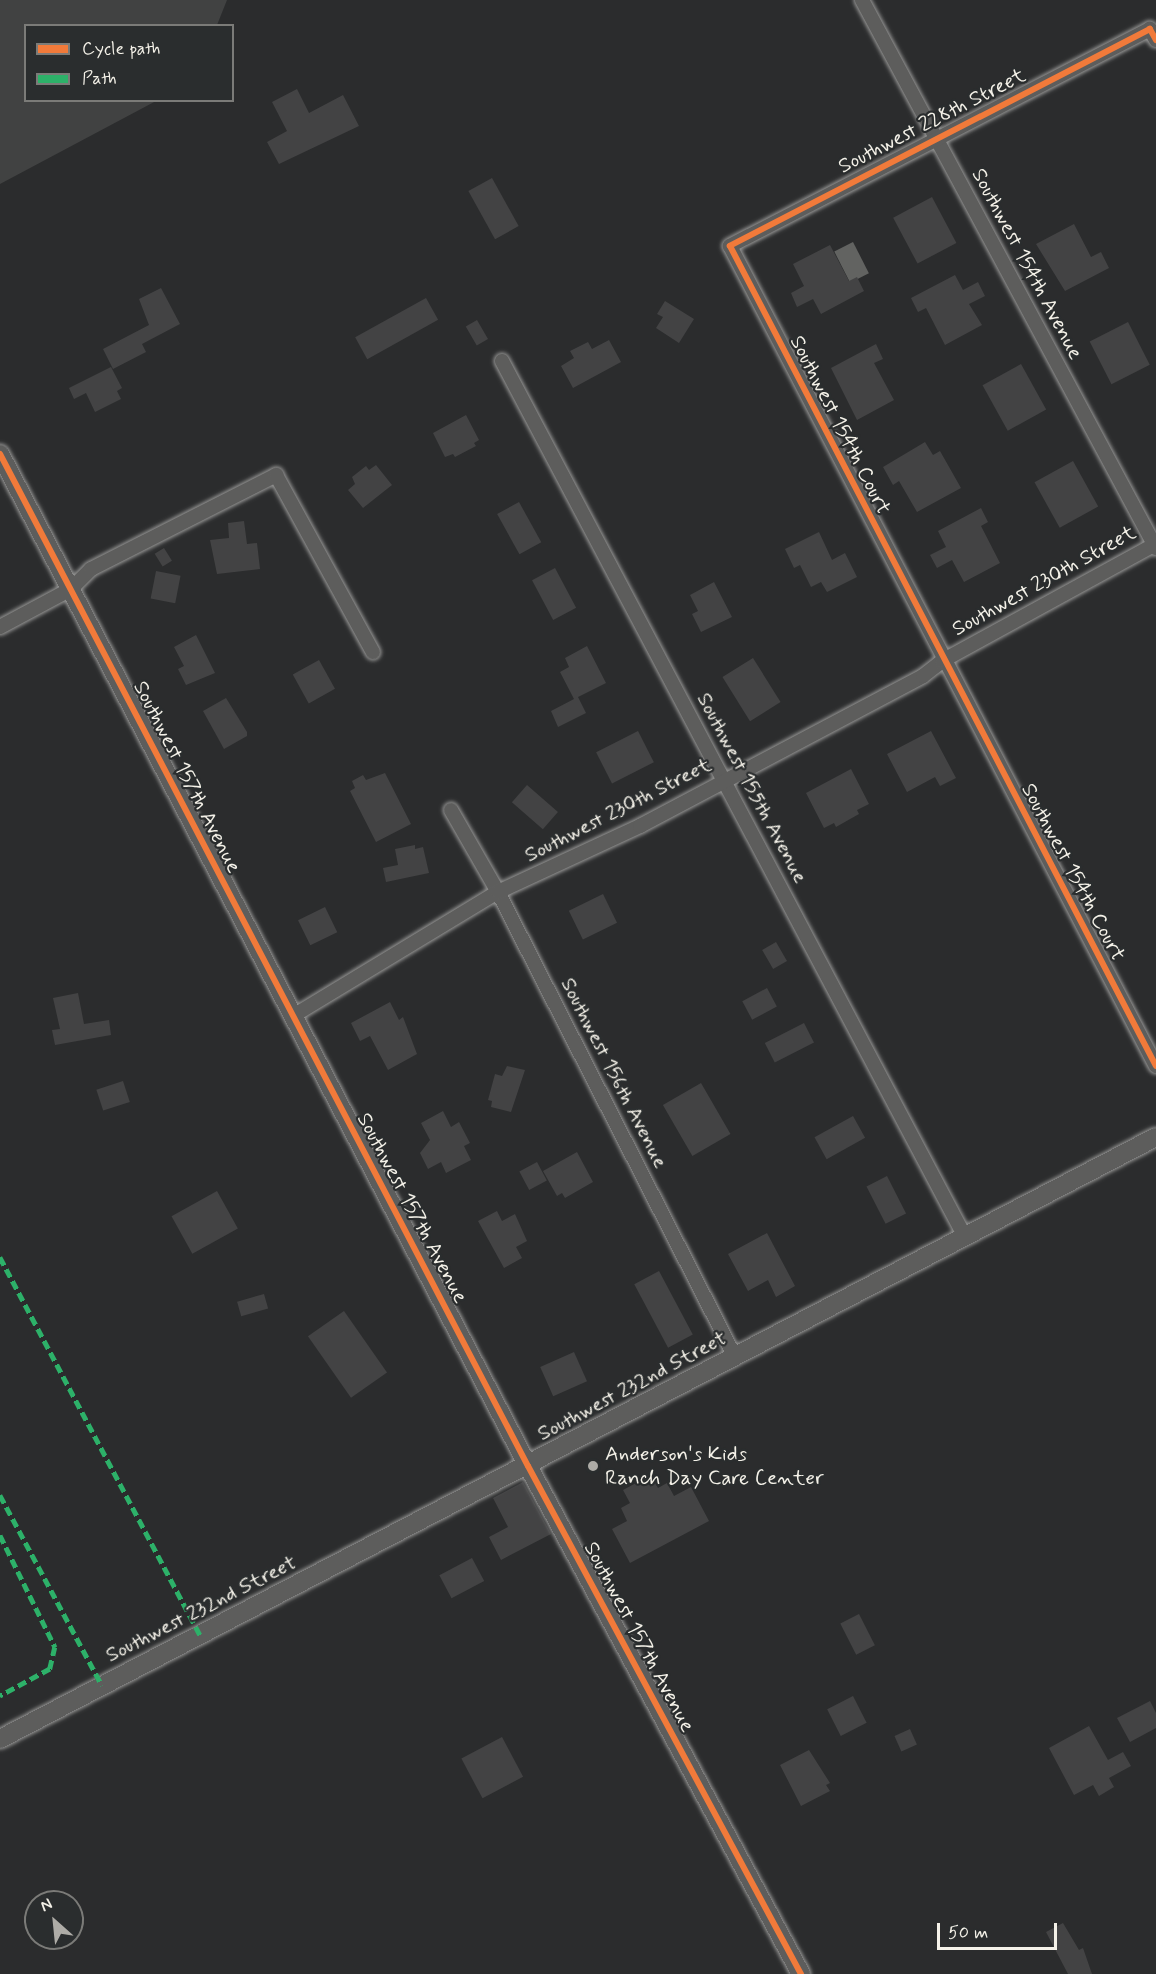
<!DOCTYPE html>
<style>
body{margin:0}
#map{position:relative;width:1156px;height:1974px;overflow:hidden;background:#2b2c2d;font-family:Mynerve,sans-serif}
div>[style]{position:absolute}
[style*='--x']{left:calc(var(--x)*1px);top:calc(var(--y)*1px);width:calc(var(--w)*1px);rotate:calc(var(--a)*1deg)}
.green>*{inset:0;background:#414242}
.water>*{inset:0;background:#626361;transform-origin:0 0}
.building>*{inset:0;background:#434344;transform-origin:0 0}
.roads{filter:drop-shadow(0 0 2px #979796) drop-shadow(0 0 2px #979796)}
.street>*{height:14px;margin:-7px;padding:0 7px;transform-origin:7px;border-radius:7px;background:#5d5d5c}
.secondary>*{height:18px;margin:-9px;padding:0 9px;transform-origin:9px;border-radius:9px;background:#5d5d5c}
.quiet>*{height:4.5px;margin-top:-2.25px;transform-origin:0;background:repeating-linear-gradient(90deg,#2db169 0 9px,transparent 0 13.5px)}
.cycleway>*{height:6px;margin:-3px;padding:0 3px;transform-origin:3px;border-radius:3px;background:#f17a3a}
.dots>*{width:16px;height:16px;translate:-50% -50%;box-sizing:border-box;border:3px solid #2a2d2e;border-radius:50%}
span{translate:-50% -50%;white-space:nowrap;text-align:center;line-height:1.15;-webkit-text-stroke:4.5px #2a2d2e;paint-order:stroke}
.street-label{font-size:21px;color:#f4f1e8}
.poi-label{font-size:21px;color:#f4f1e8}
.left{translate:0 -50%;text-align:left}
.legend{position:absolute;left:24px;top:24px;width:210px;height:78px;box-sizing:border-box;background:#2a2d2e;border:2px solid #7b7b78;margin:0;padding:8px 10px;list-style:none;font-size:18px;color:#f4f1e8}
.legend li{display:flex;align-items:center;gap:12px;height:30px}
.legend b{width:30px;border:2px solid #7b7b78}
.north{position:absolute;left:24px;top:1890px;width:60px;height:60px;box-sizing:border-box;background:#2a2d2e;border:2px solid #7b7b78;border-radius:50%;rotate:333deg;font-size:16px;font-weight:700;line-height:24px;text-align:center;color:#f4f1e8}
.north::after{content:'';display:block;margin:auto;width:21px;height:27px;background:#aeaca7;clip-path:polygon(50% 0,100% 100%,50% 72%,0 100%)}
.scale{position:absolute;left:937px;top:1923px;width:120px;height:27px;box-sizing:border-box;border:3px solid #f4f1e8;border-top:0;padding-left:8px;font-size:18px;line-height:21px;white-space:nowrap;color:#f4f1e8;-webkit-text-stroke:4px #2a2d2e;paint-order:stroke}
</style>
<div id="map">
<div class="green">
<div style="clip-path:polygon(0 0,227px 0,217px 25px,26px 26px,26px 100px,156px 101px,0 184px)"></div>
</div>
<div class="water">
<div style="left:853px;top:242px;width:35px;height:21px;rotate:63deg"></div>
</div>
<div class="building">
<div style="clip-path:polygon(297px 89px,309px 113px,343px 95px,359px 126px,279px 164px,267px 142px,287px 131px,272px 102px)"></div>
<div style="left:492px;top:178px;width:55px;height:27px;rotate:61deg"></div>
<div style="left:932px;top:197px;width:52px;height:44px;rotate:62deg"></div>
<div style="clip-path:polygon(1074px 224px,1091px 257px,1101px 252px,1109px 268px,1065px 291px,1036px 244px)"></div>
<div style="clip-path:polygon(830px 245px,849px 281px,857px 277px,864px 291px,821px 314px,813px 299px,797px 307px,791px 293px,804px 286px,793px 264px)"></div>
<div style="clip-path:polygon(955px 275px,963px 290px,978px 282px,985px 296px,969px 304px,982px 325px,945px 345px,926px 308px,918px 312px,911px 298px)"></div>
<div style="clip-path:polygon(161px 288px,180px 324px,142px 344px,146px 352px,113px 369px,103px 349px,149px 325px,139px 299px)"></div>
<div style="left:426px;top:298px;width:25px;height:81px;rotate:61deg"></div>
<div style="clip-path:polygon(665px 301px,694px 319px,679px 343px,656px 328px,663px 317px,657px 314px)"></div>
<div style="left:477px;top:320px;width:22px;height:13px;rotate:60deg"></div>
<div style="left:1128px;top:322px;width:48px;height:43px;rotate:63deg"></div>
<div style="clip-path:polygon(609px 340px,621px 362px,573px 388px,561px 366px,574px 358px,570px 351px,588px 342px,592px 349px)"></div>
<div style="clip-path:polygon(876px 344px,883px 359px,874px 363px,894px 400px,857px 420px,831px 368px)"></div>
<div style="left:1021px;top:364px;width:52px;height:44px;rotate:61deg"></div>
<div style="clip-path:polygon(111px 367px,122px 388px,117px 391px,121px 399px,95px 412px,86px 393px,74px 399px,69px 388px)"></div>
<div style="clip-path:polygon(466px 415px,479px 440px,474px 443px,476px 446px,455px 457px,453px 454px,445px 457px,433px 433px)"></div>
<div style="clip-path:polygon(925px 442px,933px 455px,940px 451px,961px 488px,917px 512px,899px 481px,893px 485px,883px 467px)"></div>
<div style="left:1073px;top:461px;width:52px;height:44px;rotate:61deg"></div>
<div style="clip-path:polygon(376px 465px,392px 485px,363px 508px,348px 490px,355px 484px,352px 477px,366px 466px,369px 470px)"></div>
<div style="left:519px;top:502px;width:46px;height:25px;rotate:61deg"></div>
<div style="clip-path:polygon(981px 508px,988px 522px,981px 526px,1000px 563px,964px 582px,952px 560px,937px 568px,930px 555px,946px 547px,938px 531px)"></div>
<div style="clip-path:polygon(244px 521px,247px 544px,257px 543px,260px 569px,217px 574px,210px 540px,229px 538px,228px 523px)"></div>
<div style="clip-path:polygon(819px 532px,832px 560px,845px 553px,857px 577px,827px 592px,821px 582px,811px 587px,800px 565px,794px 568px,785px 549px)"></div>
<div style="left:164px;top:548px;width:15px;height:11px;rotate:58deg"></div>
<div style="left:555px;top:568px;width:45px;height:26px;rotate:62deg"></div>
<div style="left:156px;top:571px;width:25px;height:28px;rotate:11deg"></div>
<div style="clip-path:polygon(714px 582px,732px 617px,701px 632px,692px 614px,698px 611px,690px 595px)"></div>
<div style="clip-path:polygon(196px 635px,215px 673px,186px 685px,178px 669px,184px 666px,174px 647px)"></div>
<div style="clip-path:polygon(587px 646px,606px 683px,578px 697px,586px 713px,558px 727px,551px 711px,574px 699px,560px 672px,569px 667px,565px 658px)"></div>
<div style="left:753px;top:658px;width:52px;height:36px;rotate:58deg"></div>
<div style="left:319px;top:660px;width:33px;height:30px;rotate:61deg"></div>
<div style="clip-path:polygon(226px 698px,247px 732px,247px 736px,224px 749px,203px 711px)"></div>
<div style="left:638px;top:731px;width:35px;height:47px;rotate:63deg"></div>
<div style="clip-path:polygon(931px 731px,956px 778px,940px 786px,935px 777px,907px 792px,887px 754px)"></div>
<div style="clip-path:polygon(851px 769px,869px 804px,857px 810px,859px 814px,836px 827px,834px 823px,824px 828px,806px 793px)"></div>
<div style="clip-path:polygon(385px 773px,411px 824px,376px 842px,350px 791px,355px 788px,352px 781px,363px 775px,366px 780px)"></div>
<div style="left:527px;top:785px;width:41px;height:23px;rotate:41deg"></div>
<div style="clip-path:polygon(415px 845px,415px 849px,423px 847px,429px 873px,386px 882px,383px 868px,398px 865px,395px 849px)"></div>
<div style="left:603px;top:894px;width:32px;height:38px;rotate:64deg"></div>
<div style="left:325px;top:907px;width:28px;height:30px;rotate:64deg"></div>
<div style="left:776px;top:942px;width:22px;height:16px;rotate:60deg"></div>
<div style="left:767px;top:988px;width:21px;height:28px;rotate:62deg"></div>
<div style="clip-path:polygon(78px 993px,84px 1024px,109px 1020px,111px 1035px,55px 1045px,52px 1030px,60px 1029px,53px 998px)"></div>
<div style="clip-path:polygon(390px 1002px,399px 1020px,403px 1017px,417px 1054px,388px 1070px,370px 1036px,360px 1041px,351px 1023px)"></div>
<div style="left:804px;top:1023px;width:22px;height:44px;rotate:63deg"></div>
<div style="clip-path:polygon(507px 1066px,525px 1070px,511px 1112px,491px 1107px,492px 1101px,488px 1100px,495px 1074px,502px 1076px)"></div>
<div style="left:123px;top:1081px;width:22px;height:28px;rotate:72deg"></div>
<div style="left:701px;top:1083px;width:59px;height:44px;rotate:60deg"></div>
<div style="clip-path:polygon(443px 1111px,451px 1127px,459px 1122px,470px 1143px,464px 1146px,471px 1160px,446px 1173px,441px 1162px,428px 1169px,420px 1153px,430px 1140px,421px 1123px)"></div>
<div style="left:853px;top:1116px;width:25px;height:44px;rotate:61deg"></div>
<div style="clip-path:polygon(577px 1152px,593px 1182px,565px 1198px,562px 1193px,557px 1196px,543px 1171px)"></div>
<div style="left:537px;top:1162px;width:21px;height:20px;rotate:62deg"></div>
<div style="left:887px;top:1176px;width:42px;height:23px;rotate:63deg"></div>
<div style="left:217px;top:1191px;width:43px;height:52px;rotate:61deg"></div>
<div style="clip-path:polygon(497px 1211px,502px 1221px,515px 1214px,527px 1241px,516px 1247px,522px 1258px,504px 1268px,478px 1221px)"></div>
<div style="clip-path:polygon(767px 1233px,795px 1286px,776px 1297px,768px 1280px,748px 1291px,728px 1254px)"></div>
<div style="left:659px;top:1271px;width:72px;height:28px;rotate:62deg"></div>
<div style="left:264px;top:1294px;width:15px;height:28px;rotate:74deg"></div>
<div style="left:344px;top:1311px;width:75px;height:44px;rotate:55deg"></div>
<div style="left:574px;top:1352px;width:32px;height:37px;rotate:66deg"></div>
<div style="clip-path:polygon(651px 1475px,658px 1488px,667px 1483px,674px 1496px,691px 1487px,709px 1521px,630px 1563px,612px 1529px,627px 1521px,621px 1508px,630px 1503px,623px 1490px)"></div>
<div style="clip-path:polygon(523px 1482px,551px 1534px,501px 1560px,489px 1537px,508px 1527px,493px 1498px)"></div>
<div style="left:472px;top:1558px;width:26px;height:37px;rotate:62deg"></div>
<div style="left:859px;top:1614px;width:35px;height:21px;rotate:63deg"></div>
<div style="left:853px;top:1696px;width:30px;height:29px;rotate:63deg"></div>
<div style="clip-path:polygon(1150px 1701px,1156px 1713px,1156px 1728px,1130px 1742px,1117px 1718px)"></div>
<div style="clip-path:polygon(1089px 1726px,1108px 1760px,1123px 1752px,1131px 1766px,1109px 1778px,1114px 1787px,1099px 1796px,1093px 1785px,1074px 1795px,1049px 1748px)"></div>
<div style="left:910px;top:1729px;width:17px;height:17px;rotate:66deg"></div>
<div style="left:502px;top:1737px;width:45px;height:46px;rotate:62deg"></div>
<div style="clip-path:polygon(809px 1750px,830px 1783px,826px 1785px,830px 1791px,801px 1806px,780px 1765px)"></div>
<div style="clip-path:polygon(1063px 1923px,1079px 1950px,1083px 1948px,1092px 1974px,1068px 1974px,1046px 1932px)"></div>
</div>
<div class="roads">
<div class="street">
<div style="--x:862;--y:0;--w:622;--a:61.79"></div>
<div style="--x:1156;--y:40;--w:13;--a:-119"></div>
<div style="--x:1150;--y:29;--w:473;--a:152.7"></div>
<div style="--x:730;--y:246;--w:924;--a:62.55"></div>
<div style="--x:502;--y:361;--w:989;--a:62.14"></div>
<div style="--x:0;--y:627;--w:81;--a:-28.2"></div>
<div style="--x:71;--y:589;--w:28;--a:-45"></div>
<div style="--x:91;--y:569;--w:208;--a:-26.9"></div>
<div style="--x:276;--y:475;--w:202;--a:61.3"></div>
<div style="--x:451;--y:810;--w:95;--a:60.2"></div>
<div style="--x:498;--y:892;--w:522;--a:62.99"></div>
<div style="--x:293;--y:1016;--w:240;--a:-31.2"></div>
<div style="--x:498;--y:892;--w:157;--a:-24.9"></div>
<div style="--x:640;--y:826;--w:320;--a:-27.9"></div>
<div style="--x:923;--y:676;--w:24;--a:-38"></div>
<div style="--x:942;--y:661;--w:242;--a:-28.7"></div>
</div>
<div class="secondary">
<div style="--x:0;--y:454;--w:1141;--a:62.45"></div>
<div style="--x:528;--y:1466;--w:577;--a:61.75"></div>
<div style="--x:0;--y:1739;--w:1303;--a:-27.51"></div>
</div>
</div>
<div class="quiet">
<div style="--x:0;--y:1257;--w:428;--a:62.1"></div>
<div style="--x:0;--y:1495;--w:216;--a:61.8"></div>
<div style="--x:0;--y:1535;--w:125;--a:63.8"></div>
<div style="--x:55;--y:1647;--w:23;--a:103"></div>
<div style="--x:50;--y:1669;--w:57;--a:151.6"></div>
</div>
<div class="cycleway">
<div style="--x:1156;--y:40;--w:13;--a:-119"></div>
<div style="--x:1150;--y:29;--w:473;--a:152.7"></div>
<div style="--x:730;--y:246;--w:924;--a:62.55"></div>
<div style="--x:0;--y:454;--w:1141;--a:62.45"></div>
<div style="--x:528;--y:1466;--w:577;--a:61.75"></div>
</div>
<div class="dots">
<div style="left:593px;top:1466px;background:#aeaca7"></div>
</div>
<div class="street-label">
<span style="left:932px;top:121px;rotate:-27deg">Southwest 228th Street</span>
<span style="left:1027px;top:264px;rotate:62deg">Southwest 154th Avenue</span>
<span style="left:840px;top:425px;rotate:63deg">Southwest 154th Court</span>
<span style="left:1044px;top:581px;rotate:-29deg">Southwest 230th Street</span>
<span style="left:187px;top:777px;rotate:63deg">Southwest 157th Avenue</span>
<span style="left:752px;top:788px;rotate:62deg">Southwest 155th Avenue</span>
<span style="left:618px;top:810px;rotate:-27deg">Southwest 230th Street</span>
<span style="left:1073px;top:872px;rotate:62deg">Southwest 154th Court</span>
<span style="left:614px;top:1073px;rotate:63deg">Southwest 156th Avenue</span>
<span style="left:412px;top:1208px;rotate:62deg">Southwest 157th Avenue</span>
<span style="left:632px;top:1386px;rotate:-28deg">Southwest 232nd Street</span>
<span style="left:201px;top:1609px;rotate:-27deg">Southwest 232nd Street</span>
<span style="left:639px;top:1637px;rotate:62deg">Southwest 157th Avenue</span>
</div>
<div class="poi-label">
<span class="left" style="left:605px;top:1466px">Anderson's Kids<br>Ranch Day Care Center</span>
</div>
<ul class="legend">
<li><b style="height:8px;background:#f17a3a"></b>Cycle path</li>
<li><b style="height:8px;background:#2db169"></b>Path</li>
</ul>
<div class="north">N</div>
<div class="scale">50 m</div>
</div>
